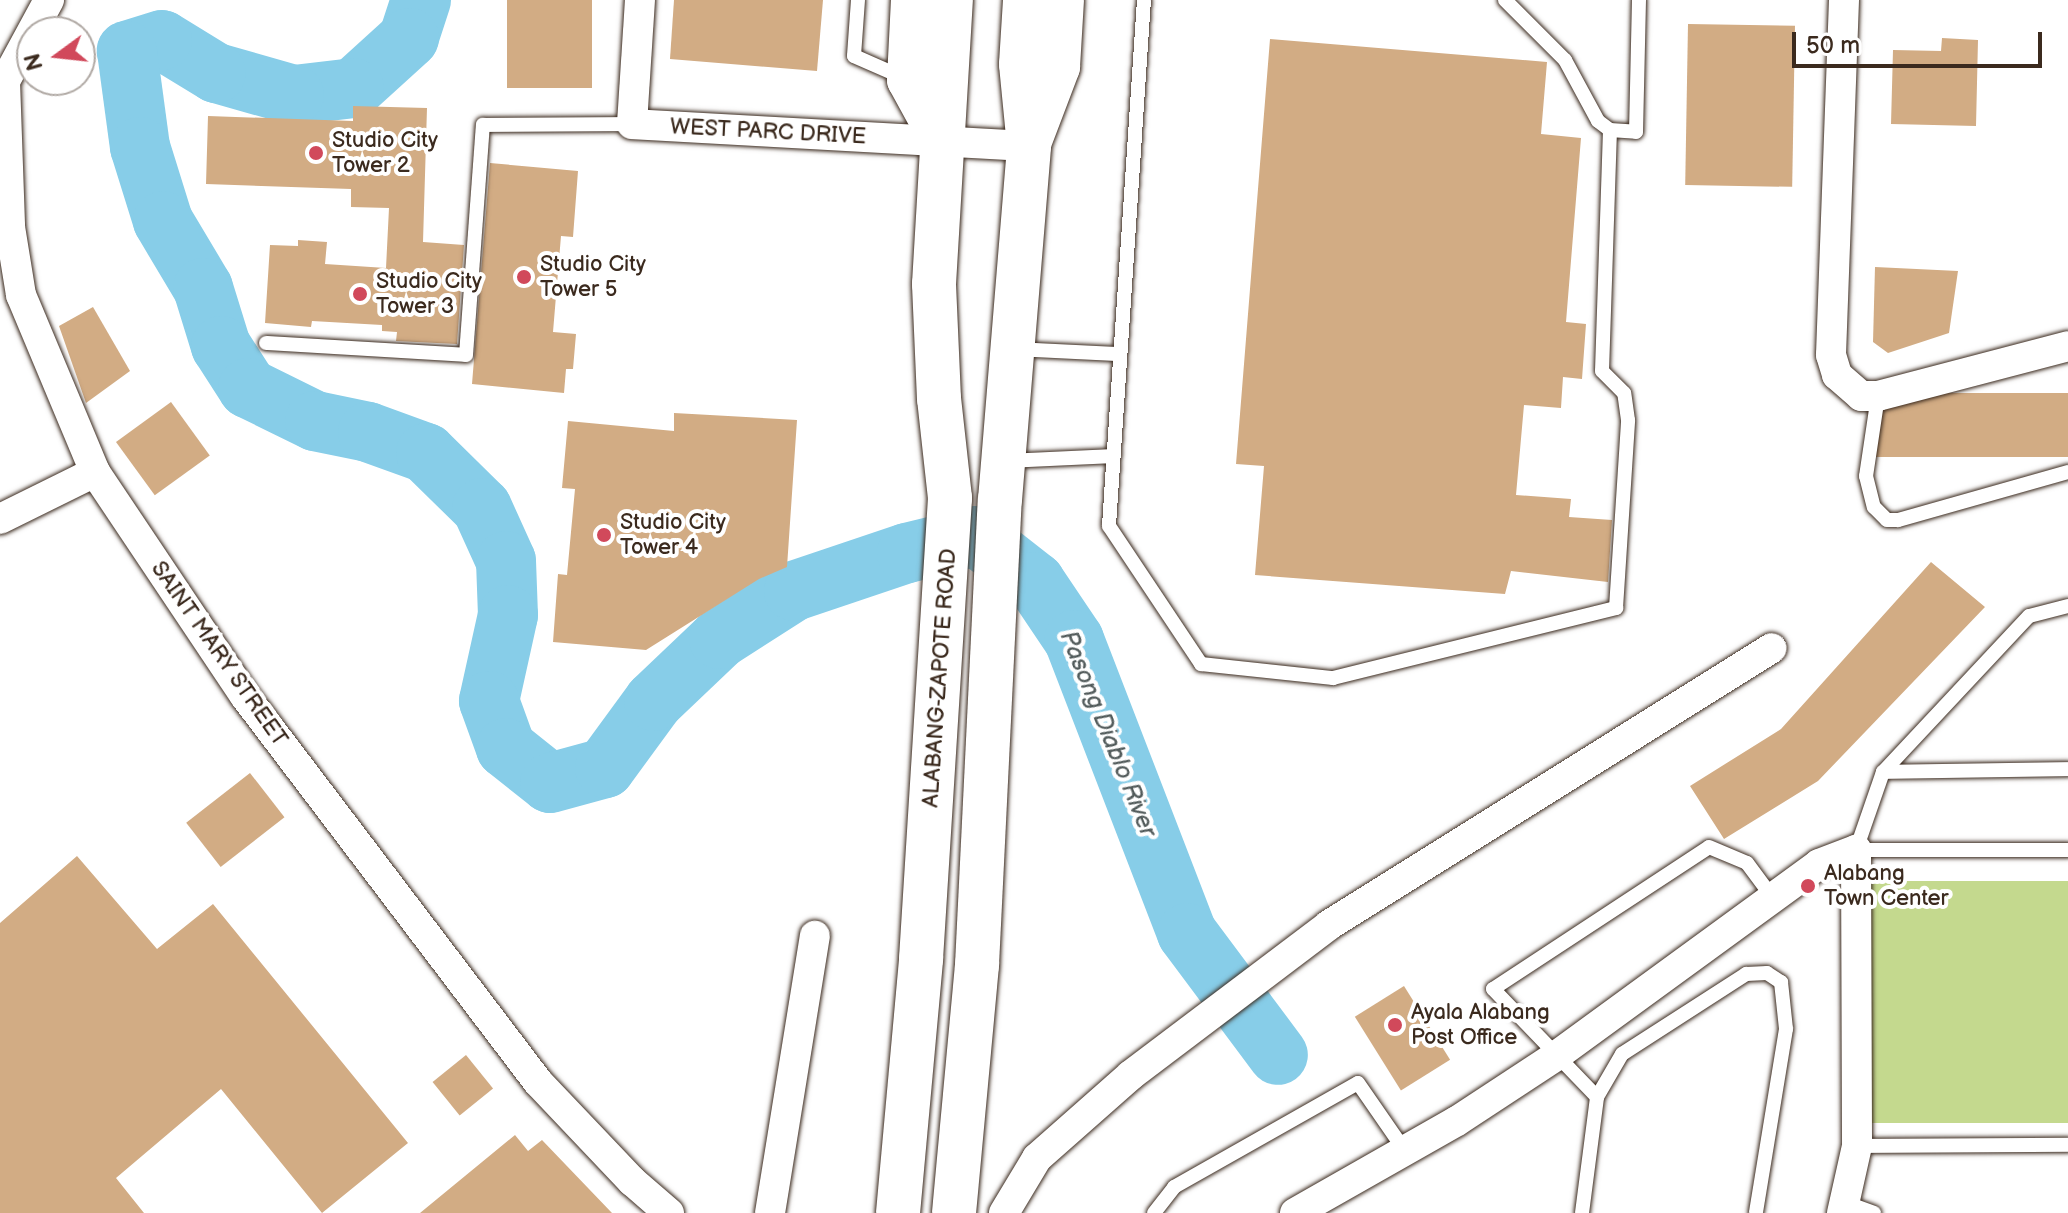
<!DOCTYPE html>
<style>
body{margin:0}
#map{position:relative;width:2068px;height:1213px;overflow:hidden;background:#fff;font-family:"Balsamiq Sans",sans-serif}
div>[style]{position:absolute}
[style*='--x']{left:calc(var(--x)*1px);top:calc(var(--y)*1px);width:calc(var(--w)*1px);rotate:calc(var(--a)*1deg)}
.green>*{inset:0;background:#c4d98e;transform-origin:0 0}
.river>*{height:60px;margin:-30px;padding:0 30px;transform-origin:30px;border-radius:30px;background:#87cde8}
.building>*{inset:0;background:#d2ac84;transform-origin:0 0}
.roads{filter:drop-shadow(0 0 2px #3b2a1e) drop-shadow(0 0 2px #3b2a1e)}
.lane>*{height:14px;margin:-7px;padding:0 7px;transform-origin:7px;border-radius:7px;background:#fff}
.street>*{height:30px;margin:-15px;padding:0 15px;transform-origin:15px;border-radius:15px;background:#fff}
.secondary>*{height:42px;margin:-21px;padding:0 21px;transform-origin:21px;border-radius:21px;background:#fff}
.highway>*{height:44px;margin:-22px;padding:0 22px;transform-origin:22px;border-radius:22px;background:#fff}
.dots>*{width:22px;height:22px;translate:-50% -50%;box-sizing:border-box;border:4px solid #fff;border-radius:50%}
span{translate:-50% -50%;white-space:nowrap;text-align:center;line-height:1.15;-webkit-text-stroke:8px #fff;paint-order:stroke}
.street-label{font-size:22px;color:#3b2a1e}
.poi-label{font-size:22px;color:#3b2a1e}
.left{translate:0 -50%;text-align:left}
.water-label{font-size:24px;color:#525b5b;font-style:italic}
.north{position:absolute;left:16px;top:16px;width:80px;height:80px;box-sizing:border-box;background:#fff;border:2px solid #b1aaa5;border-radius:50%;rotate:255deg;font-size:22px;font-weight:700;line-height:32px;text-align:center;color:#3b2a1e}
.north::after{content:'';display:block;margin:auto;width:28px;height:36px;background:#d1495b;clip-path:polygon(50% 0,100% 100%,50% 72%,0 100%)}
.scale{position:absolute;left:1792px;top:32px;width:250px;height:36px;box-sizing:border-box;border:4px solid #3b2a1e;border-top:0;padding-left:10px;font-size:24px;line-height:28px;white-space:nowrap;color:#3b2a1e;-webkit-text-stroke:6px #fff;paint-order:stroke}
</style>
<div id="map">
<div class="green">
<div style="left:2068px;top:881px;width:242px;height:201px;rotate:90deg"></div>
</div>
<div class="river">
<div style="--x:421;--y:0;--w:40;--a:108"></div>
<div style="--x:409;--y:38;--w:74;--a:137.7"></div>
<div style="--x:354;--y:88;--w:60;--a:173.3"></div>
<div style="--x:294;--y:95;--w:81;--a:-164.2"></div>
<div style="--x:216;--y:73;--w:63;--a:-148.6"></div>
<div style="--x:162;--y:40;--w:37;--a:163"></div>
<div style="--x:127;--y:51;--w:97;--a:82.3"></div>
<div style="--x:140;--y:147;--w:77;--a:72.7"></div>
<div style="--x:163;--y:221;--w:78;--a:59.2"></div>
<div style="--x:203;--y:288;--w:61;--a:72.8"></div>
<div style="--x:221;--y:346;--w:50;--a:57.3"></div>
<div style="--x:248;--y:388;--w:75;--a:26.2"></div>
<div style="--x:315;--y:421;--w:54;--a:11.7"></div>
<div style="--x:368;--y:432;--w:62;--a:19.9"></div>
<div style="--x:426;--y:453;--w:78;--a:44.5"></div>
<div style="--x:482;--y:508;--w:58;--a:65.6"></div>
<div style="--x:506;--y:561;--w:54;--a:87.9"></div>
<div style="--x:508;--y:615;--w:88;--a:102.5"></div>
<div style="--x:489;--y:701;--w:50;--a:70.1"></div>
<div style="--x:506;--y:748;--w:56;--a:38.5"></div>
<div style="--x:550;--y:783;--w:57;--a:-15.3"></div>
<div style="--x:605;--y:768;--w:83;--a:-53.8"></div>
<div style="--x:654;--y:701;--w:90;--a:-43.6"></div>
<div style="--x:719;--y:639;--w:89;--a:-32.6"></div>
<div style="--x:794;--y:591;--w:119;--a:-18.6"></div>
<div style="--x:907;--y:553;--w:71;--a:-13.8"></div>
<div style="--x:976;--y:536;--w:75;--a:37.9"></div>
<div style="--x:1035;--y:582;--w:70;--a:56.1"></div>
<div style="--x:1074;--y:640;--w:314;--a:68.9"></div>
<div style="--x:1187;--y:933;--w:152;--a:53.3"></div>
</div>
<div class="building">
<div style="left:507px;top:0;width:85px;height:88px"></div>
<div style="clip-path:polygon(674px 0,823px 0,817px 71px,670px 59px)"></div>
<div style="left:1688px;top:24px;width:107px;height:161px;rotate:1deg"></div>
<div style="clip-path:polygon(1942px 38px,1978px 40px,1976px 126px,1891px 124px,1893px 50px,1941px 51px)"></div>
<div style="clip-path:polygon(1270px 39px,1547px 62px,1541px 134px,1581px 138px,1566px 322px,1586px 324px,1582px 379px,1563px 377px,1561px 408px,1524px 405px,1516px 495px,1571px 499px,1569px 517px,1612px 520px,1608px 582px,1511px 571px,1505px 594px,1255px 575px,1264px 466px,1236px 464px)"></div>
<div style="clip-path:polygon(353px 106px,427px 108px,423px 242px,464px 245px,457px 344px,396px 341px,397px 332px,382px 331px,382px 325px,312px 321px,311px 327px,265px 323px,270px 245px,298px 246px,298px 240px,327px 242px,325px 264px,386px 268px,389px 208px,351px 207px,351px 189px,206px 184px,208px 116px,353px 121px)"></div>
<div style="clip-path:polygon(490px 163px,578px 171px,573px 237px,561px 236px,553px 332px,576px 334px,573px 369px,566px 369px,564px 393px,472px 384px)"></div>
<div style="clip-path:polygon(1875px 267px,1958px 271px,1949px 333px,1888px 353px,1873px 342px)"></div>
<div style="clip-path:polygon(93px 307px,130px 371px,86px 403px,59px 326px)"></div>
<div style="left:2068px;top:393px;width:64px;height:194px;rotate:90deg"></div>
<div style="left:171px;top:402px;width:66px;height:68px;rotate:54deg"></div>
<div style="clip-path:polygon(674px 413px,797px 420px,787px 567px,759px 579px,646px 650px,553px 642px,558px 574px,567px 575px,575px 489px,562px 488px,568px 421px,674px 431px)"></div>
<div style="clip-path:polygon(1931px 562px,1985px 607px,1818px 781px,1724px 839px,1690px 786px,1781px 729px)"></div>
<div style="left:250px;top:773px;width:56px;height:81px;rotate:52deg"></div>
<div style="clip-path:polygon(77px 856px,157px 949px,213px 904px,408px 1143px,322px 1213px,221px 1089px,116px 1178px,144px 1213px,0 1213px,0 923px)"></div>
<div style="left:1404px;top:986px;width:87px;height:58px;rotate:58deg"></div>
<div style="left:466px;top:1055px;width:43px;height:43px;rotate:51deg"></div>
<div style="clip-path:polygon(515px 1135px,528px 1151px,542px 1140px,612px 1213px,420px 1213px)"></div>
</div>
<div class="roads">
<div class="lane">
<div style="--x:858;--y:0;--w:56;--a:94.1"></div>
<div style="--x:854;--y:56;--w:55;--a:23.7"></div>
<div style="--x:1144;--y:0;--w:527;--a:93.81"></div>
<div style="--x:1109;--y:526;--w:166;--a:56.3"></div>
<div style="--x:1201;--y:664;--w:133;--a:6.1"></div>
<div style="--x:1333;--y:678;--w:292;--a:-13.9"></div>
<div style="--x:1616;--y:608;--w:188;--a:-86.3"></div>
<div style="--x:1628;--y:420;--w:27;--a:-98"></div>
<div style="--x:1624;--y:393;--w:31;--a:-135"></div>
<div style="--x:1602;--y:371;--w:241;--a:-88.1"></div>
<div style="--x:1505;--y:0;--w:85;--a:45"></div>
<div style="--x:1565;--y:60;--w:69;--a:61.6"></div>
<div style="--x:1598;--y:121;--w:15;--a:37"></div>
<div style="--x:1610;--y:130;--w:26;--a:4"></div>
<div style="--x:1636;--y:132;--w:132;--a:-88.7"></div>
<div style="--x:266;--y:343;--w:200;--a:3.4"></div>
<div style="--x:466;--y:355;--w:231;--a:-85.8"></div>
<div style="--x:483;--y:125;--w:149;--a:-0.4"></div>
<div style="--x:1016;--y:349;--w:104;--a:2.8"></div>
<div style="--x:1878;--y:396;--w:81;--a:98.5"></div>
<div style="--x:1866;--y:476;--w:32;--a:76"></div>
<div style="--x:1874;--y:507;--w:18;--a:45"></div>
<div style="--x:1887;--y:520;--w:11;--a:0"></div>
<div style="--x:1898;--y:520;--w:177;--a:-15.8"></div>
<div style="--x:1008;--y:461;--w:105;--a:-2.7"></div>
<div style="--x:2068;--y:606;--w:40;--a:165.6"></div>
<div style="--x:2029;--y:616;--w:214;--a:133.1"></div>
<div style="--x:1883;--y:772;--w:83;--a:109.1"></div>
<div style="--x:1856;--y:850;--w:212;--a:0"></div>
<div style="--x:1883;--y:772;--w:185;--a:-0.9"></div>
<div style="--x:1597;--y:1097;--w:150;--a:-133.9"></div>
<div style="--x:1493;--y:989;--w:258;--a:-33.3"></div>
<div style="--x:1709;--y:847;--w:41;--a:22.8"></div>
<div style="--x:1747;--y:863;--w:44;--a:53.4"></div>
<div style="--x:1857;--y:1146;--w:211;--a:-0.3"></div>
<div style="--x:1844;--y:1202;--w:32;--a:20"></div>
<div style="--x:1154;--y:1213;--w:33;--a:-52"></div>
<div style="--x:1174;--y:1187;--w:211;--a:-29.5"></div>
<div style="--x:1358;--y:1083;--w:83;--a:55.3"></div>
<div style="--x:1582;--y:1213;--w:117;--a:-82.6"></div>
<div style="--x:1597;--y:1097;--w:50;--a:-59.8"></div>
<div style="--x:1622;--y:1054;--w:148;--a:-32.8"></div>
<div style="--x:1746;--y:974;--w:21;--a:-3"></div>
<div style="--x:1767;--y:973;--w:17;--a:33"></div>
<div style="--x:1781;--y:982;--w:47;--a:83.9"></div>
<div style="--x:1786;--y:1029;--w:186;--a:99.3"></div>
</div>
<div class="street">
<div style="--x:49;--y:0;--w:92;--a:118.5"></div>
<div style="--x:5;--y:81;--w:146;--a:88"></div>
<div style="--x:10;--y:227;--w:69;--a:80.8"></div>
<div style="--x:21;--y:295;--w:192;--a:67.3"></div>
<div style="--x:95;--y:472;--w:270;--a:56.2"></div>
<div style="--x:245;--y:696;--w:485;--a:52.8"></div>
<div style="--x:538;--y:1082;--w:137;--a:46.5"></div>
<div style="--x:632;--y:1181;--w:49;--a:40.9"></div>
<div style="--x:640;--y:0;--w:124;--a:93.7"></div>
<div style="--x:632;--y:124;--w:398;--a:3.2"></div>
<div style="--x:1844;--y:0;--w:355;--a:92.1"></div>
<div style="--x:1831;--y:355;--w:21;--a:73"></div>
<div style="--x:1837;--y:375;--w:32;--a:41"></div>
<div style="--x:1861;--y:396;--w:17;--a:0"></div>
<div style="--x:1878;--y:396;--w:196;--a:-14.7"></div>
<div style="--x:0;--y:519;--w:106;--a:-26.3"></div>
<div style="--x:770;--y:1213;--w:281;--a:-80.8"></div>
<div style="--x:1004;--y:1213;--w:64;--a:-59"></div>
<div style="--x:1037;--y:1158;--w:125;--a:-41.4"></div>
<div style="--x:1131;--y:1075;--w:248;--a:-37.1"></div>
<div style="--x:1329;--y:925;--w:522;--a:-32.02"></div>
<div style="--x:1295;--y:1213;--w:186;--a:-29.6"></div>
<div style="--x:1457;--y:1121;--w:118;--a:-33.3"></div>
<div style="--x:1556;--y:1056;--w:326;--a:-36.1"></div>
<div style="--x:1819;--y:864;--w:40;--a:-21"></div>
<div style="--x:1856;--y:850;--w:296;--a:89.8"></div>
<div style="--x:1857;--y:1146;--w:69;--a:102.6"></div>
</div>
<div class="secondary">
<div style="--x:912;--y:0;--w:80;--a:92.9"></div>
<div style="--x:908;--y:80;--w:71;--a:61.3"></div>
<div style="--x:1029;--y:146;--w:85;--a:-69.2"></div>
<div style="--x:1059;--y:67;--w:67;--a:-86.6"></div>
</div>
<div class="highway">
<div style="--x:898;--y:1213;--w:255;--a:-84.8"></div>
<div style="--x:921;--y:959;--w:462;--a:-86.4"></div>
<div style="--x:950;--y:498;--w:100;--a:-96.3"></div>
<div style="--x:939;--y:399;--w:115;--a:-92.5"></div>
<div style="--x:934;--y:284;--w:285;--a:-86.6"></div>
<div style="--x:954;--y:1213;--w:249;--a:-84.7"></div>
<div style="--x:977;--y:965;--w:466;--a:-87.2"></div>
<div style="--x:1000;--y:500;--w:355;--a:-85.3"></div>
<div style="--x:1029;--y:146;--w:82;--a:-95.6"></div>
<div style="--x:1021;--y:64;--w:64;--a:-86.4"></div>
</div>
</div>
<div class="dots">
<div style="left:316px;top:153px;background:#d1495b"></div>
<div style="left:524px;top:277px;background:#d1495b"></div>
<div style="left:360px;top:294px;background:#d1495b"></div>
<div style="left:604px;top:535px;background:#d1495b"></div>
<div style="left:1808px;top:886px;background:#d1495b"></div>
<div style="left:1395px;top:1025px;background:#d1495b"></div>
</div>
<div class="street-label">
<span style="left:768px;top:132px;rotate:3deg">WEST PARC DRIVE</span>
<span style="left:219px;top:654px;rotate:55deg">SAINT MARY STREET</span>
<span style="left:940px;top:678px;rotate:-86deg">ALABANG-ZAPOTE ROAD</span>
</div>
<div class="poi-label">
<span class="left" style="left:332px;top:153px">Studio City<br>Tower 2</span>
<span class="left" style="left:540px;top:277px">Studio City<br>Tower 5</span>
<span class="left" style="left:376px;top:294px">Studio City<br>Tower 3</span>
<span class="left" style="left:620px;top:535px">Studio City<br>Tower 4</span>
<span class="left" style="left:1824px;top:886px">Alabang<br>Town Center</span>
<span class="left" style="left:1411px;top:1025px">Ayala Alabang<br>Post Office</span>
</div>
<div class="water-label">
<span style="left:1108px;top:734px;rotate:68deg">Pasong Diablo River</span>
</div>
<div class="north">N</div>
<div class="scale">50 m</div>
</div>
